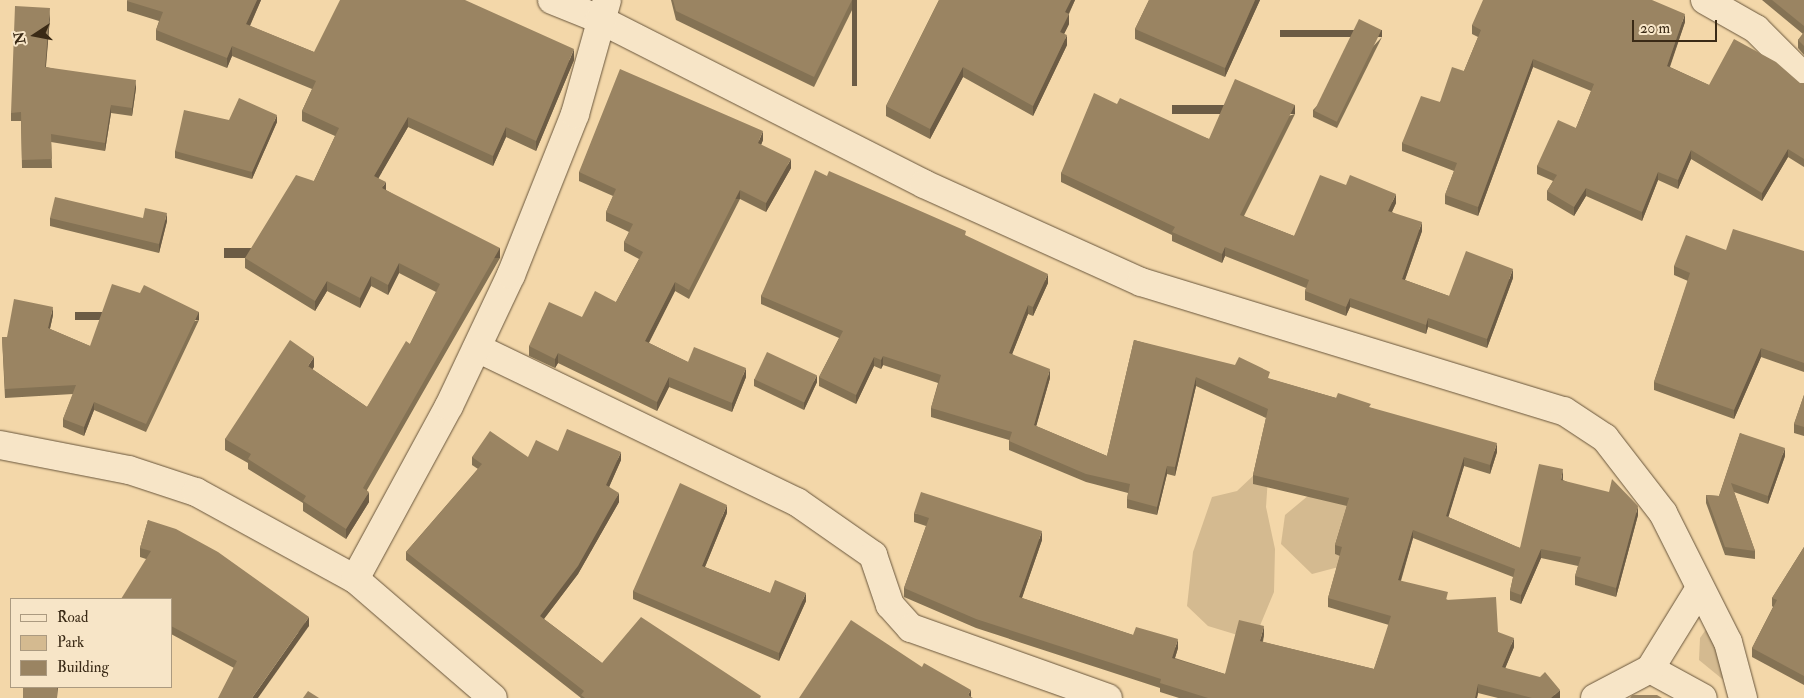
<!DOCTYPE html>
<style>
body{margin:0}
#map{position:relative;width:1804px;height:698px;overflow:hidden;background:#f3d7a9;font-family:"IM FELL Double Pica",serif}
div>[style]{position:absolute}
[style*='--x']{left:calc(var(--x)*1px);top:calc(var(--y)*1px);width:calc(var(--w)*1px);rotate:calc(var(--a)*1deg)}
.green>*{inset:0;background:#d4ba90}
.roads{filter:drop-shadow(0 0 1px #68553b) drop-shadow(0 0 1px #68553b)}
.minor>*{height:28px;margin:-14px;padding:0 14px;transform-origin:14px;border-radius:14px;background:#f7e5c7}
.wall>*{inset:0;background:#847254}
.shaded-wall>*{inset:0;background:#6c5c45;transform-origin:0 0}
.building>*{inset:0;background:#9a8462;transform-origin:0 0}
span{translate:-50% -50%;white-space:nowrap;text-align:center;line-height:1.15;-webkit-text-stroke:4px #f7e5c7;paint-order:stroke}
.legend{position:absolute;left:10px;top:598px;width:162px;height:90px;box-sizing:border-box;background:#f7e5c7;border:1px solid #ab9a80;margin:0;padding:6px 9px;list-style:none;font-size:15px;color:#3a2a16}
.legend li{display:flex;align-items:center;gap:10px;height:25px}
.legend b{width:25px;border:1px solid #ab9a80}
.north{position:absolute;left:10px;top:10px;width:50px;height:50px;-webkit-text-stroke:4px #f7e5c7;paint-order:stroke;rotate:259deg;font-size:14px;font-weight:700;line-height:20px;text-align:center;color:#3a2a16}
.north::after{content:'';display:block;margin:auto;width:18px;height:22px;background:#3a2a16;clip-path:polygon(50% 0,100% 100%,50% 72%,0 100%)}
.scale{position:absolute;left:1632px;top:20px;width:85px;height:22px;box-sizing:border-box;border:2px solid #3a2a16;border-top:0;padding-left:6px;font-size:15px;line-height:18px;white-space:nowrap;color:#3a2a16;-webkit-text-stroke:4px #f7e5c7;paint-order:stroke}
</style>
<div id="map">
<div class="green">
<div style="clip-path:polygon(1255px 474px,1268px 477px,1266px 507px,1275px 549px,1274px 592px,1254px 640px,1208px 626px,1187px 606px,1193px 552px,1212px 497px,1237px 491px)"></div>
<div style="clip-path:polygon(1315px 490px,1351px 493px,1350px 564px,1312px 574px,1281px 544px,1285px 515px)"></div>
<div style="clip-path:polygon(1712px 621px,1743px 696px,1699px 660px,1700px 638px)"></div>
</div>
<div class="roads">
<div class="minor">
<div style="--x:552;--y:0;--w:51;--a:22"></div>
<div style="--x:599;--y:19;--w:364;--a:26.9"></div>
<div style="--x:924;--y:184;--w:238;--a:24.3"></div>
<div style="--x:1141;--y:282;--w:442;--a:17"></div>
<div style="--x:1564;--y:411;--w:49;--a:33.4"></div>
<div style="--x:1605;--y:438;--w:95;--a:52.3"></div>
<div style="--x:1663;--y:513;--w:144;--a:63.3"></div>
<div style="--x:1728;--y:642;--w:58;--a:75"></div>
<div style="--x:1705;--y:0;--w:59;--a:29.6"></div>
<div style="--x:1756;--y:29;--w:68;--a:45"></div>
<div style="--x:477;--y:348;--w:355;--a:25.7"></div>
<div style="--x:797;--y:502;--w:93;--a:34.9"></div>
<div style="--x:873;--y:555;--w:53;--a:71.2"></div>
<div style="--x:890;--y:605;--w:31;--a:48"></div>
<div style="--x:911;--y:628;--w:209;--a:19.6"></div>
<div style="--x:0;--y:445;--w:131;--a:11"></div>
<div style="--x:129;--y:470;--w:71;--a:18.2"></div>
<div style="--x:196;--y:492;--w:181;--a:28.7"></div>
<div style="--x:355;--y:579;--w:182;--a:40.8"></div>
<div style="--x:355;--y:579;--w:197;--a:-61.5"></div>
<div style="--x:449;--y:406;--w:145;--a:-64.7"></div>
<div style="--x:511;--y:275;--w:173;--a:-68.3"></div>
<div style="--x:575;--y:114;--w:118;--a:-74.3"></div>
<div style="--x:1650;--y:669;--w:60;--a:28.7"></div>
<div style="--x:1595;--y:698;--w:62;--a:-27.8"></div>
<div style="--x:1650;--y:669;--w:95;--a:-58.3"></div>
</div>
</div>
<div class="wall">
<div style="clip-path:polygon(127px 0,261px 0,250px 26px,314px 52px,574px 60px,536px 151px,506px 137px,493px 166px,408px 127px,378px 178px,386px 190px,500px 258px,367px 490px,369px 502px,346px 539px,303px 511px,303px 503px,248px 469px,248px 463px,225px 450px,225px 439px,314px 367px,312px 369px,367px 407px,410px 344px,436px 292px,399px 273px,388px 295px,371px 286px,360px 308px,327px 291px,315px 311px,245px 268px,245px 258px,314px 181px,335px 136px,302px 121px,302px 111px,312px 89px,232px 56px,227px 68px,156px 40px,156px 30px,159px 21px,127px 11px)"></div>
<div style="clip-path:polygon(671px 0,857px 0,814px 87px,676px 20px)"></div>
<div style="clip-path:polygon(939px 0,1075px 0,1069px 14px,1069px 24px,1064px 34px,1067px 45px,1033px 116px,963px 77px,930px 139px,886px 116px,886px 106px)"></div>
<div style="clip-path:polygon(1149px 0,1260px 0,1225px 77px,1135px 39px,1135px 29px)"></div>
<div style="clip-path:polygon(1762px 0,1804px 0,1804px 55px,1798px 48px,1798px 40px,1803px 34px)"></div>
<div style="clip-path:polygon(50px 17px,46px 67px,136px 88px,132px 116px,111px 113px,105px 151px,51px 142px,52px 168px,22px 168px,21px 121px,11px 121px,11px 113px)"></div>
<div style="clip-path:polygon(1685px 22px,1670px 67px,1709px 85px,1804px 83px,1804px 167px,1788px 157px,1762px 201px,1691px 159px,1678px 189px,1658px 180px,1642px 221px,1586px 196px,1574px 216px,1547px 200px,1547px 191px,1553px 181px,1537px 174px,1537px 166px,1576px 128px,1591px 91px,1533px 67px,1478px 216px,1445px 204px,1445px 195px,1454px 171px,1402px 151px,1402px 143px,1440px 102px,1464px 71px,1478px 37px,1472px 34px,1472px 25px)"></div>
<div style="clip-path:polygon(1382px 37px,1337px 128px,1313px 117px,1313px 110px)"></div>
<div style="clip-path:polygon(1117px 104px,1209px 139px,1295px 114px,1244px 216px,1294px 236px,1346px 185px,1396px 203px,1392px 212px,1422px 231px,1405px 280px,1449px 296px,1513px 278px,1487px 348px,1428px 327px,1426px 334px,1350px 307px,1346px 316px,1305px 300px,1305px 291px,1306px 288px,1225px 256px,1222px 263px,1172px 241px,1172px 235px,1061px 182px,1061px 173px)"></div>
<div style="clip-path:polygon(229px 120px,277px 122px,252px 179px,175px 158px,175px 151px)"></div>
<div style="clip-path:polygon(763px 140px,761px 145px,791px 168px,766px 212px,740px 199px,689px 299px,675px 291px,649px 343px,688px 362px,746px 377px,732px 412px,669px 387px,657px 411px,558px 363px,555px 368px,529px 356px,529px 346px,582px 317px,616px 302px,639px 259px,624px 251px,624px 242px,629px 232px,606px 221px,606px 212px,613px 196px,579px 181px,579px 172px)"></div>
<div style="clip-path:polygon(827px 176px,966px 236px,1048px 283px,1033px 316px,1028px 314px,1012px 354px,1050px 378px,1036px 426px,1107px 456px,1134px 340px,1371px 408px,1497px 452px,1490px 474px,1464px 466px,1448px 517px,1520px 548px,1563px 478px,1563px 480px,1638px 515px,1616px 597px,1575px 585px,1575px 576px,1578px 566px,1541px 558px,1521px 604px,1510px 600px,1510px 591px,1513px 577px,1413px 538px,1401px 581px,1448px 600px,1498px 632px,1514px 647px,1505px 668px,1560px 698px,1498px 698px,1478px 693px,1477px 698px,1179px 698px,1160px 692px,1160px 688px,976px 628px,904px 597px,904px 588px,926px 526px,914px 522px,914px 513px,1042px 540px,1022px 598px,1133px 635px,1178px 648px,1175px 658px,1225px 674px,1264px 635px,1263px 642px,1374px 669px,1389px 625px,1328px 607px,1328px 598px,1340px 556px,1335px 554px,1335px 545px,1347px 506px,1253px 484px,1253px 475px,1266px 418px,1196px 386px,1175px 476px,1167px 474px,1157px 515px,1127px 508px,1127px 499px,1128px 493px,1086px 482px,1009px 450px,1009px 440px,931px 417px,931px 408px,938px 383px,883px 365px,881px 369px,874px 366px,856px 404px,819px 386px,819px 377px,839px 338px,761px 304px,761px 296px)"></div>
<div style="clip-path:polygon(50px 218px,143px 218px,167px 221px,159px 253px,50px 226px)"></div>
<div style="clip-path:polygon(1726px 250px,1804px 251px,1804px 372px,1761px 357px,1734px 419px,1654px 390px,1654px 382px,1688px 281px,1674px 275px,1674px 266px)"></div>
<div style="clip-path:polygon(53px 315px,50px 329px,90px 346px,199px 320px,146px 432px,94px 410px,84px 436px,63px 427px,63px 419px,73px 394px,5px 398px,2px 337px,7px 337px)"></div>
<div style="clip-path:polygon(754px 379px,817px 382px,804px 410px,754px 386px)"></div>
<div style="clip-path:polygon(1804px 395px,1804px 436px,1794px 433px,1794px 424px)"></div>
<div style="clip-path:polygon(1740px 433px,1785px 456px,1768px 504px,1734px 492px,1755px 551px,1755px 559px,1725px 555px,1706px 503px,1706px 495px,1719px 496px)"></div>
<div style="clip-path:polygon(558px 451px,621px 460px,609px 487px,619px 502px,578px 574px,544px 619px,602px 663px,761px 698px,581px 698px,406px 560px,406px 552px,478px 469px,472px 465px,472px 457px,528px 457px)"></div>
<div style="clip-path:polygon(727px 513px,705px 567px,770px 593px,806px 601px,779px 661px,633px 599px,633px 591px)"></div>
<div style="clip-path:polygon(148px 520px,309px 626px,234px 668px,171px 634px,171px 599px,146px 559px,140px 557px,140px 548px)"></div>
<div style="clip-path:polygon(1804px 547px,1804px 685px,1752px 657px,1752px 648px,1773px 607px,1772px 606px,1772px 598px)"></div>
</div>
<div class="shaded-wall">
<div style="clip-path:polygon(257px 0,261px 0,246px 34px,246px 24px)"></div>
<div style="left:852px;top:0;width:5px;height:86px"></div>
<div style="clip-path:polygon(1071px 0,1075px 0,1065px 21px,1065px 12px)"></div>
<div style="clip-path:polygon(1255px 0,1260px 0,1225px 77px,1225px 68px)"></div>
<div style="clip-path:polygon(50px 8px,50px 17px,45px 75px,45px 67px)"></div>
<div style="clip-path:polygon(1069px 14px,1069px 24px,1060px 42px,1060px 32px)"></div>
<div style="clip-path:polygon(1685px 14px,1685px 22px,1667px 74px,1667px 66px)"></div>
<div style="left:1382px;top:30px;width:7px;height:102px;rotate:90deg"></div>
<div style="clip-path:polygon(1067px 35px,1067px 45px,1033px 116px,1033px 106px)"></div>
<div style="clip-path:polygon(232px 46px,232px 56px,227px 68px,227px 58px)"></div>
<div style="clip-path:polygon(574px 49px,574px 60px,536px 151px,536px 141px)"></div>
<div style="clip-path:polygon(1533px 59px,1533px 67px,1478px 216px,1478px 207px)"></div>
<div style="clip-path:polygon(963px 67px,963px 77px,930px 139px,930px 129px)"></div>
<div style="clip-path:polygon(136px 80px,136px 88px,132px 116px,132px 108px)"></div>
<div style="clip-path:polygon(111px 105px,111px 113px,105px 151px,105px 143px)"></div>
<div style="left:1295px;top:105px;width:9px;height:123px;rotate:90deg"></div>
<div style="clip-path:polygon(277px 115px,277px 122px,252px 179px,252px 172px)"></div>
<div style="clip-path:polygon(408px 117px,408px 127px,374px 186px,374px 176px)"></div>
<div style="clip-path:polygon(506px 127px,506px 137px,493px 166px,493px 156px)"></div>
<div style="clip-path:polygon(763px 131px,763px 140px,758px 152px,758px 143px)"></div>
<div style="clip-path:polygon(1788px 149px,1788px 157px,1762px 201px,1762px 193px)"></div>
<div style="clip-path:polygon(1691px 150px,1691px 159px,1678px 189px,1678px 180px)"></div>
<div style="clip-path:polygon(791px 159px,791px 168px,766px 212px,766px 203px)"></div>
<div style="clip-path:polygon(1658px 172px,1658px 180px,1642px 221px,1642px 212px)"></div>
<div style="clip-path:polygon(386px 182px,386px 192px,382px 188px)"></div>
<div style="clip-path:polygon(1586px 188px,1586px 196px,1574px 216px,1574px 207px)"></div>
<div style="left:740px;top:190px;width:9px;height:112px;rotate:90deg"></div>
<div style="clip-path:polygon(1396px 194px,1396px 203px,1388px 220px,1388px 211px)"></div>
<div style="clip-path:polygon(167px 213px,167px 221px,159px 253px,159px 244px)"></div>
<div style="clip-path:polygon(1422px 222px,1422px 231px,1402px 288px,1402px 279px)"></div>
<div style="clip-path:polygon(1225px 247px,1225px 256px,1222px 263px,1222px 254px)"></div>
<div style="left:500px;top:248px;width:10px;height:276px;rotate:90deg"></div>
<div style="clip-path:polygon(399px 263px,399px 273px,388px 295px,388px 285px)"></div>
<div style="clip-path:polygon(1513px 269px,1513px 278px,1487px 348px,1487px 339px)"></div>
<div style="clip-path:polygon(1048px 274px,1048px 283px,1033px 316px,1033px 307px)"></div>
<div style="clip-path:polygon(371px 276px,371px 286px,360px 308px,360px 298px)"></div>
<div style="clip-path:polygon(327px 281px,327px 291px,315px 311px,315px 301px)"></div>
<div style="clip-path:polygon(675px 282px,675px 291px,645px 350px,645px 341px)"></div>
<div style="clip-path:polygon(1350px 298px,1350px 307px,1346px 316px,1346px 307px)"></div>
<div style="clip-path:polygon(1028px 305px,1028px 314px,1009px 362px,1009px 353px)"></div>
<div style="clip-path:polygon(53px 307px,53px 315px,48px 337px,48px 328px)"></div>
<div style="left:199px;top:312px;width:8px;height:124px;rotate:90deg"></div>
<div style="clip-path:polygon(1428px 318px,1428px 327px,1426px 334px,1426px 325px)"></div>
<div style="clip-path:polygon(1761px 348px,1761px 357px,1734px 419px,1734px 410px)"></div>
<div style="clip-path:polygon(558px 353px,558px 363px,555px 368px,555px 359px)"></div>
<div style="clip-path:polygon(883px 356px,883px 365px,881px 369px,881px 360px)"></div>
<div style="clip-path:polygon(314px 357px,314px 367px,308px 376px,308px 366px)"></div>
<div style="clip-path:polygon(874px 357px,874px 366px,856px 404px,856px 395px)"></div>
<div style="clip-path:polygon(746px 368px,746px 377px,732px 412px,732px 403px)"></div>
<div style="clip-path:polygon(1050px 369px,1050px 378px,1034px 434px,1034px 425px)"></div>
<div style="clip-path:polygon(817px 375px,817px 382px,804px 410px,804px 402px)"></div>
<div style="clip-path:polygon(669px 377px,669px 387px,657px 411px,657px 402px)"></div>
<div style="clip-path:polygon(1196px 377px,1196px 386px,1175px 476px,1175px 467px)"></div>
<div style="clip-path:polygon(94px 402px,94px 410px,84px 436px,84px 427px)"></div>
<div style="clip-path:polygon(1497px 443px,1497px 452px,1490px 474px,1490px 465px)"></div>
<div style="clip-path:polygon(1785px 448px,1785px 456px,1768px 504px,1768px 496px)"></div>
<div style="clip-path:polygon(621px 452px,621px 460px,606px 494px,606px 485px)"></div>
<div style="clip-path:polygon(1464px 457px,1464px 466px,1446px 525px,1446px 516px)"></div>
<div style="clip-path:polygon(1167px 466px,1167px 474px,1157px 515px,1157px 507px)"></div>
<div style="clip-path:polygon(1563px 469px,1563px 478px,1561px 489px,1561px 480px)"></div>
<div style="clip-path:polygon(369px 492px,369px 502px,346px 539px,346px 529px)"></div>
<div style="clip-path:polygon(619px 493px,619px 502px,578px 574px,540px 624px,540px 616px)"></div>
<div style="clip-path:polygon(727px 505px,727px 513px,702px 574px,702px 566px)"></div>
<div style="clip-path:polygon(1638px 506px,1638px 515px,1616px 597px,1616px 588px)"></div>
<div style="clip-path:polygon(1413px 530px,1413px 538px,1398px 589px,1398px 580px)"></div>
<div style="clip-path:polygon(1042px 531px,1042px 540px,1019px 606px,1019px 597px)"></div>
<div style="clip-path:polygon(1541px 549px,1541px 558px,1521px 604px,1521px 595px)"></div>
<div style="clip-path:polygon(806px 593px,806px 601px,779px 661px,779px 653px)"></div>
<div style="clip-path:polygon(309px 617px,309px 626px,258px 698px,252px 698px)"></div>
<div style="clip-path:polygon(1264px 626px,1264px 635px,1260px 650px,1260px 641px)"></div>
<div style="clip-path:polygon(1514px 638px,1514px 647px,1502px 676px,1502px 667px)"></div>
<div style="clip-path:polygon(1178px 639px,1178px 648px,1172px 667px,1172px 658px)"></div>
<div style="clip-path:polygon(1478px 684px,1478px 693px,1477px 698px,1475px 698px)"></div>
<div style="clip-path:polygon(57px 687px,58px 687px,57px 698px,55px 698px)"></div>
<div style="clip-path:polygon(971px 690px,971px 698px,968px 695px)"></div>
<div style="clip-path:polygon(1560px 690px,1560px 698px,1551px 698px)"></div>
</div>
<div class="building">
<div style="clip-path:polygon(127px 0,257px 0,246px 24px,314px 52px,340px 0,465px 0,574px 49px,536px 141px,506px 127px,493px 156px,408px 117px,374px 176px,386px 182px,382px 188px,500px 248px,363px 488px,369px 492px,346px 529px,303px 501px,306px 496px,248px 459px,251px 454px,225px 439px,290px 340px,314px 357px,308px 366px,367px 407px,406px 341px,410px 344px,440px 284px,399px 263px,388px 285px,371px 276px,360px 298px,327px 281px,315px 301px,245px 258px,296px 175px,314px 181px,339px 128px,302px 111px,316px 81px,232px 46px,227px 58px,156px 30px,163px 12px,127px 1px)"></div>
<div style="clip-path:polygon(673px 0,852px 0,814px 77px,676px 11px)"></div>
<div style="clip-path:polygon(939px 0,1071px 0,1065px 12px,1069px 14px,1060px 32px,1067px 35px,1033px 106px,963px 67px,930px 129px,886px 106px)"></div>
<div style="clip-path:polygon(1149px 0,1255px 0,1225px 68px,1135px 29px)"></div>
<div style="clip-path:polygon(1483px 0,1652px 0,1685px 14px,1667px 66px,1709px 85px,1734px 39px,1776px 62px,1800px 83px,1804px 83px,1804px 159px,1788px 149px,1762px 193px,1691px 150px,1678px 180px,1658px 172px,1642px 212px,1586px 188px,1574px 207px,1547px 191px,1557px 175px,1537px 166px,1558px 120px,1576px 128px,1594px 84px,1533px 59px,1478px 207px,1445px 195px,1457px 163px,1402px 143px,1421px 96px,1440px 102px,1452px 67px,1464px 71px,1481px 30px,1472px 25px)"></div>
<div style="clip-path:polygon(1772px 0,1804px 0,1804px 26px)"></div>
<div style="clip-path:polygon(15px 6px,50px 8px,45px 67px,136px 80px,132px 108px,111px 105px,105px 143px,51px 134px,52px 159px,22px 160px,21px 112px,11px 113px)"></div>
<div style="left:1359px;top:19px;width:25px;height:102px;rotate:26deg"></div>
<div style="clip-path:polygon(1804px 32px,1804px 46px,1798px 40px)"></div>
<div style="clip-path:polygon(620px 69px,763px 131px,758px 143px,791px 159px,766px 203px,740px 190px,689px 290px,675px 282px,645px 341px,688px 362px,694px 347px,746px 368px,732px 403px,669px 377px,657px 402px,558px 353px,555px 359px,529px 346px,549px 302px,582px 317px,595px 291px,616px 302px,643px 252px,624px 242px,633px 224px,606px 212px,616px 189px,579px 172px)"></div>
<div style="clip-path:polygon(1235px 79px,1295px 105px,1240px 215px,1294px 236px,1320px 175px,1346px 185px,1350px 175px,1396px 194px,1388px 211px,1422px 222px,1402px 279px,1449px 296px,1466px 251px,1513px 269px,1487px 339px,1428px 318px,1426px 325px,1350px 298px,1346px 307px,1305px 291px,1309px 280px,1225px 247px,1222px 254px,1172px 232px,1175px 227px,1061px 173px,1094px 93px,1117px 104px,1120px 98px,1209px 139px)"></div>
<div style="clip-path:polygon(239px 98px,277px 115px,252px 172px,175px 151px,184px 110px,229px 120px)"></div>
<div style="clip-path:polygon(815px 170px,827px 176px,829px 171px,966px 231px,965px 235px,1048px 274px,1033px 307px,1028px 305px,1009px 353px,1050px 369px,1034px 425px,1107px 456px,1134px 340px,1235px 365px,1239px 357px,1270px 372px,1268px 378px,1336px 398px,1338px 393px,1371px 404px,1369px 407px,1497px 443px,1490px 465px,1464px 457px,1446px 516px,1520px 548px,1539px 464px,1563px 469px,1561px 480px,1609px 492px,1612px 479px,1638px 506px,1616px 588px,1575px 576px,1581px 557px,1541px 549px,1521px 595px,1510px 591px,1515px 569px,1413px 530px,1398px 580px,1448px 592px,1446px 600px,1496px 597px,1498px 632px,1514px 638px,1502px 667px,1540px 677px,1545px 672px,1560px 690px,1551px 698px,1532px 698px,1478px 684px,1475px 698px,1208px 698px,1160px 683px,1161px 679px,976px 619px,904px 588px,929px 518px,914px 513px,921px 492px,1042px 531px,1019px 597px,1133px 635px,1136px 627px,1178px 639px,1172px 658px,1225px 674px,1239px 620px,1264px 626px,1260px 641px,1374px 669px,1391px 616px,1328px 598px,1342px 547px,1335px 545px,1349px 498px,1253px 475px,1268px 409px,1196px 377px,1175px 467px,1167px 466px,1157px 507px,1127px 499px,1130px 484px,1086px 474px,1009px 441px,1012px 432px,931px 408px,941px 375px,883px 356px,881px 360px,874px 357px,856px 395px,819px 377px,843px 331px,761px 296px)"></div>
<div style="clip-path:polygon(55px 197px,143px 218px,145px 208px,167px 213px,159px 244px,50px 218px)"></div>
<div style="clip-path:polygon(1733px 229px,1804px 251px,1804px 363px,1761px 348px,1734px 410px,1654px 382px,1690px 273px,1674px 266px,1686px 235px,1726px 250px)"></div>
<div style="clip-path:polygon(112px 284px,140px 293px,144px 285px,199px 312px,146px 424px,94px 402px,84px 427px,63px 419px,76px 385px,5px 389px,2px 337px,7px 337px,14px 299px,53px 307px,48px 328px,90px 346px)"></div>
<div style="left:767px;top:352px;width:55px;height:30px;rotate:25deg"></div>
<div style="clip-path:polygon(1804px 395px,1804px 427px,1794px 424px)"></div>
<div style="clip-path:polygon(567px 429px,621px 452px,606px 485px,619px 493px,578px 566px,540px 616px,602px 663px,641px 617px,761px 696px,760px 698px,585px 698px,581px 695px,584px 691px,406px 552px,482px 464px,472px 457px,490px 431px,528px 457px,536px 440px,558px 451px)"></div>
<div style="clip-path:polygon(1740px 433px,1785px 448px,1768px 496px,1731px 483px,1755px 551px,1725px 547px,1706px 495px,1719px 496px)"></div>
<div style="clip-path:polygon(680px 483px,727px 505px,702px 566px,770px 593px,775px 580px,806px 593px,779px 653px,633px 591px)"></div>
<div style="clip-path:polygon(148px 520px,176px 529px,218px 552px,309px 617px,252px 698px,218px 698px,237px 661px,171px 626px,171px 599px,121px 599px,151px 551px,140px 548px)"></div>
<div style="clip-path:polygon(1804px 547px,1804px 676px,1752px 648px,1777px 600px,1772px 598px)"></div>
<div style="clip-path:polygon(851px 620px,922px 667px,924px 663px,971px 690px,968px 695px,973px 698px,799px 698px)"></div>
<div style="left:23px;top:687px;width:34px;height:11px"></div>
<div style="clip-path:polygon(308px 691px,319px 698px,303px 698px)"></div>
<div style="clip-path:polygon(1632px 695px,1657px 695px,1662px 698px,1630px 698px)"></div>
</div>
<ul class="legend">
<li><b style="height:6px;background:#f7e5c7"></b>Road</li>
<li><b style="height:14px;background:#d4ba90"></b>Park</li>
<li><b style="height:14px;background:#9a8462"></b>Building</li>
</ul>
<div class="north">N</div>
<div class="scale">20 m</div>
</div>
